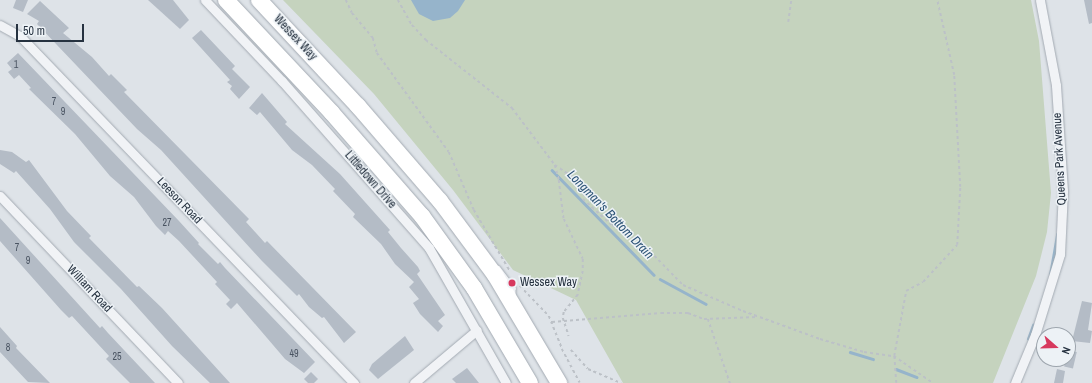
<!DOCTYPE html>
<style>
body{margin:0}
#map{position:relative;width:1092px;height:383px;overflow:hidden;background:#dee3e8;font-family:"Archivo Narrow",sans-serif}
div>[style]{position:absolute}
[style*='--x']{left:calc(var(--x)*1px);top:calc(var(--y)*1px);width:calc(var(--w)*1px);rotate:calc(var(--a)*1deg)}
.green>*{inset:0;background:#c5d3be}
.water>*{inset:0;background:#96b4cb}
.stream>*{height:2.5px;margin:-1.25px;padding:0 1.25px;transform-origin:1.25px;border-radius:1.25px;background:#96b4cb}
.building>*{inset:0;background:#b4bcc6;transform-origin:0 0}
.path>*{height:1.5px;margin-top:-0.75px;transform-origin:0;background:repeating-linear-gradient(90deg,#bcc1c7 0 3px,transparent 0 6px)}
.roads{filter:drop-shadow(0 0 1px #a3aab2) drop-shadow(0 0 1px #a3aab2)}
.lane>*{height:4.5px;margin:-2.25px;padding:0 2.25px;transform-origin:2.25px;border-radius:2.25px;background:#f1f3f6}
.street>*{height:9px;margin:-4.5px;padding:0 4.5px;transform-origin:4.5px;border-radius:4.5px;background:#f1f3f6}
.highway>*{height:16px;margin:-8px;padding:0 8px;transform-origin:8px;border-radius:8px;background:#fff}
.dots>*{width:11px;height:11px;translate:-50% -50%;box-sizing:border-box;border:2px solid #edf2f6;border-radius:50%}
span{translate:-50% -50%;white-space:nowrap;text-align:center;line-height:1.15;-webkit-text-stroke:3px #edf2f6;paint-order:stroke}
.number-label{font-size:10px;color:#4a5462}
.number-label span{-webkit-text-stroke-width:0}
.street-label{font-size:12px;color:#263240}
.poi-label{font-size:12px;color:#263240}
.left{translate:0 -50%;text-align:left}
.water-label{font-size:13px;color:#2d5477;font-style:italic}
.north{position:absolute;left:1036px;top:327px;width:40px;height:40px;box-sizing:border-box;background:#edf2f6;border:1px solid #9da5ad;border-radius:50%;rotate:110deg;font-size:11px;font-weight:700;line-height:16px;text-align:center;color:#263240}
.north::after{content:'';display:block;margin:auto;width:14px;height:18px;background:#d7395e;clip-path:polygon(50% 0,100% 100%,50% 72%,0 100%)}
.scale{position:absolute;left:16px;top:24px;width:68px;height:18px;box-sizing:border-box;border:2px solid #263240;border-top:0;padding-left:5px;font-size:12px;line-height:14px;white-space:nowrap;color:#263240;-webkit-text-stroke:3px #edf2f6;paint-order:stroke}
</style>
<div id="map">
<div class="green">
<div style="clip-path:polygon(283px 0,1031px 0,1039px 41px,1051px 193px,1047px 232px,1036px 276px,993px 383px,623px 383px,576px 300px,513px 270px,453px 190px,374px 94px)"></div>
</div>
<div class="water">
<div style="clip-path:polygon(411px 0,465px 0,458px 11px,450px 18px,433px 21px,419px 14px)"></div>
</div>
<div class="stream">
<div style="--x:552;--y:170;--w:146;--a:45.8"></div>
<div style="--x:1050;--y:275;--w:41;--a:-80.1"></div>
<div style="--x:660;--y:279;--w:52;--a:28.5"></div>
<div style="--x:1028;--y:339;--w:15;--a:-70"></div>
<div style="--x:850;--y:352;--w:24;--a:17"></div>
<div style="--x:896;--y:369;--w:22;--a:21"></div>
</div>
<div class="building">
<div style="clip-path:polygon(16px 0,28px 0,23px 12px,13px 8px)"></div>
<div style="clip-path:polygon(148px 0,173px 0,189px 20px,180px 29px)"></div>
<div style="clip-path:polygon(1084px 0,1092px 0,1092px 23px,1089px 24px)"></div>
<div style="clip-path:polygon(40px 1px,69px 28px,63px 33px,92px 57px,109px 76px,111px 74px,127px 90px,124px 92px,249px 219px,246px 222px,265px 243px,267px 241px,356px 332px,344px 343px,324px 317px,322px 318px,309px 307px,299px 294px,297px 296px,262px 261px,161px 150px,137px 129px,37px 24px,39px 21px,27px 14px)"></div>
<div style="clip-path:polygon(201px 30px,235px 66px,232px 69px,250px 87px,239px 99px,230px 89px,232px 86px,227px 82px,230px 80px,192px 38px)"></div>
<div style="clip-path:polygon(18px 53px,179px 221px,199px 243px,198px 244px,218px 264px,220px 262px,225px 268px,315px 362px,304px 373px,285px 359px,237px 303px,231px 309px,226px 304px,230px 300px,215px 284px,217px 282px,179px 241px,168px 231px,165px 235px,156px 226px,134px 197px,110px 176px,75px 134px,29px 89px,31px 88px,19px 75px,14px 79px,8px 72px,12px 69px,7px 63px)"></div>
<div style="clip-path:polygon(262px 93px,287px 122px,285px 124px,340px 174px,390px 230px,388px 232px,401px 248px,418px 267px,420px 271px,417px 274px,445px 315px,438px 321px,443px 326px,438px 332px,420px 314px,413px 303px,419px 299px,409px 287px,414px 282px,395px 264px,381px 244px,353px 217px,355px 214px,333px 191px,335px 189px,312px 165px,292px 150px,260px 112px,257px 115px,249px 108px)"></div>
<div style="clip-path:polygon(0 150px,12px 152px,26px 162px,29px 160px,67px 211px,91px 236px,89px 238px,137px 287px,139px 286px,162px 308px,230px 383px,210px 383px,172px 346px,121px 289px,74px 242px,50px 209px,16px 171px,14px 173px,0 164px)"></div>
<div style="clip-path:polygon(0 218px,100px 328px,102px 326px,108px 333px,155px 383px,130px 383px,106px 359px,109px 356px,72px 316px,69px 318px,61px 310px,0 241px)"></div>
<div style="clip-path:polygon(1082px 301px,1092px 303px,1088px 330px,1092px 331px,1090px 343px,1072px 341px)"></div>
<div style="clip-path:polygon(0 327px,17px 346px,16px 348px,50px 383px,28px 382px,0 352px)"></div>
<div style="clip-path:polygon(405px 336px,414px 350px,378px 379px,369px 370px,372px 364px)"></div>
<div style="left:1068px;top:350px;width:9px;height:17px;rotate:13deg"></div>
<div style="clip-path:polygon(467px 368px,479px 383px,456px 383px,452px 379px)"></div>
<div style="clip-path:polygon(1057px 369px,1065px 371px,1063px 383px,1054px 383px)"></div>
<div style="clip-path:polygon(311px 372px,318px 379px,314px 383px,308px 383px,304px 379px)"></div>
</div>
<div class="path">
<div style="--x:346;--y:0;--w:14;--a:65"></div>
<div style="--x:352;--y:13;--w:33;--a:50"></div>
<div style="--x:373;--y:38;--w:16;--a:75"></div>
<div style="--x:377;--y:53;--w:122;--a:54"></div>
<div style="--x:449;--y:152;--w:63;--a:66.7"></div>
<div style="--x:474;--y:210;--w:71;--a:59.5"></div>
<div style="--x:398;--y:0;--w:29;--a:61"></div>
<div style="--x:412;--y:25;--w:21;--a:47"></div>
<div style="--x:426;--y:40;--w:110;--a:38.3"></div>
<div style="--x:512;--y:108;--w:71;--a:53"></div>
<div style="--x:555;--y:165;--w:16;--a:75"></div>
<div style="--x:559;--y:180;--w:39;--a:83"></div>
<div style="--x:564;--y:219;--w:44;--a:64.6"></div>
<div style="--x:583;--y:259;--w:12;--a:90"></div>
<div style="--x:583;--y:271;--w:25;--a:102"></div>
<div style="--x:578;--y:295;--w:22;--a:129"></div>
<div style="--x:564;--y:312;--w:6;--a:99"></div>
<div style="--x:563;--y:318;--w:19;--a:72"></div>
<div style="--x:788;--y:22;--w:22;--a:-82"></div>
<div style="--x:555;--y:165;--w:32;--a:34"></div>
<div style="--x:582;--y:183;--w:5;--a:53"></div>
<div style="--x:585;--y:187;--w:12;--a:99"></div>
<div style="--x:583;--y:199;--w:39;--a:42"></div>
<div style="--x:612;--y:225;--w:35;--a:31"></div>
<div style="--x:642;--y:243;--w:59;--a:45.7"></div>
<div style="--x:683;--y:285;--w:65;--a:23.4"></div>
<div style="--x:743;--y:311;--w:82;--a:20"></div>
<div style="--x:820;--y:339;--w:46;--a:16.5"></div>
<div style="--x:864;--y:352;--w:30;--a:8"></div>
<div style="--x:894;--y:356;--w:47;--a:34.7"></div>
<div style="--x:520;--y:286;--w:42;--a:46"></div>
<div style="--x:549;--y:316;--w:35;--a:68"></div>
<div style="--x:562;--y:349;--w:38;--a:62"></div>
<div style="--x:708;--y:319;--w:68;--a:71"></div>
<div style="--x:552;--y:322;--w:109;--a:-4.7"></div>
<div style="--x:661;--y:313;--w:27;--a:0"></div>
<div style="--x:688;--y:313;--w:17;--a:21"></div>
<div style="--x:704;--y:319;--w:53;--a:-2.2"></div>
<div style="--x:571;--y:350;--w:25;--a:48"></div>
<div style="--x:588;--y:369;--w:36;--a:23"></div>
<div style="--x:896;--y:383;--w:27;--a:-94"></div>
<div style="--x:894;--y:356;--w:66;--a:-79.5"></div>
<div style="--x:906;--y:291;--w:19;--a:-28"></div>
<div style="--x:923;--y:282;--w:50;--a:-47.4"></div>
<div style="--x:957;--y:245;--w:58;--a:-87"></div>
<div style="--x:960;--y:187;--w:112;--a:-93.1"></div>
<div style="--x:954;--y:75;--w:77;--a:-102.8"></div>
</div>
<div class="roads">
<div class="lane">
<div style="--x:498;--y:268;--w:25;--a:53"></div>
<div style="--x:513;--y:288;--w:7;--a:90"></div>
</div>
<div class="street">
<div style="--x:205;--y:0;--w:112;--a:46.5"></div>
<div style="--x:282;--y:81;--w:222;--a:48.6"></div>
<div style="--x:429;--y:248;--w:155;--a:60.3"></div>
<div style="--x:0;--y:25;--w:23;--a:29"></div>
<div style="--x:20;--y:36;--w:482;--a:46.1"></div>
<div style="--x:0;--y:196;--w:258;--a:46.4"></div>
<div style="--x:414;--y:383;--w:82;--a:-40.1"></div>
<div style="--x:1015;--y:383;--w:52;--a:-67.4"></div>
<div style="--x:1035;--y:335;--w:85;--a:-72.8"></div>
<div style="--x:1060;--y:254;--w:63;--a:-87.3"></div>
<div style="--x:1063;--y:191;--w:106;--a:-93.8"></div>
<div style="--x:1056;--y:85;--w:86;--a:-100.7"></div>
</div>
<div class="highway">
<div style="--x:226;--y:0;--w:155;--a:46.8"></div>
<div style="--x:332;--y:113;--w:137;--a:48.9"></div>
<div style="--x:422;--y:216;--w:89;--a:54.2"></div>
<div style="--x:474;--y:288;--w:110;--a:59.5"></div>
<div style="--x:259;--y:0;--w:145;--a:47"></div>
<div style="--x:358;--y:106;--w:125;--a:49.2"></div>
<div style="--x:440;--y:201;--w:92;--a:53.4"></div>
<div style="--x:495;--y:275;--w:126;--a:59.3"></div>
</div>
</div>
<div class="dots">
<div style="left:512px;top:283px;background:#d7395e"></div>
</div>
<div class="number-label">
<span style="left:16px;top:65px">1</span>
<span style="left:54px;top:102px">7</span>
<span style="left:63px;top:112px">9</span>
<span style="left:167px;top:223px">27</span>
<span style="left:17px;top:248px">7</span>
<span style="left:28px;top:261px">9</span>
<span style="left:8px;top:348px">8</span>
<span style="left:294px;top:354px">49</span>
<span style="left:117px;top:357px">25</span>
</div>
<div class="street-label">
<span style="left:295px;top:38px;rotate:47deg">Wessex Way</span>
<span style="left:1060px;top:159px;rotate:-93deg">Queens Park Avenue</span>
<span style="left:370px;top:180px;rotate:49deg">Littledown Drive</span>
<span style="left:179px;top:201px;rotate:46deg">Leeson Road</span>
<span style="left:89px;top:289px;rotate:47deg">William Road</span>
</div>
<div class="poi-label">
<span class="left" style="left:520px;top:283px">Wessex Way</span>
</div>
<div class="water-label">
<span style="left:610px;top:215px;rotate:46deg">Longman's Bottom Drain</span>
</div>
<div class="north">N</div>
<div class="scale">50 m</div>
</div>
